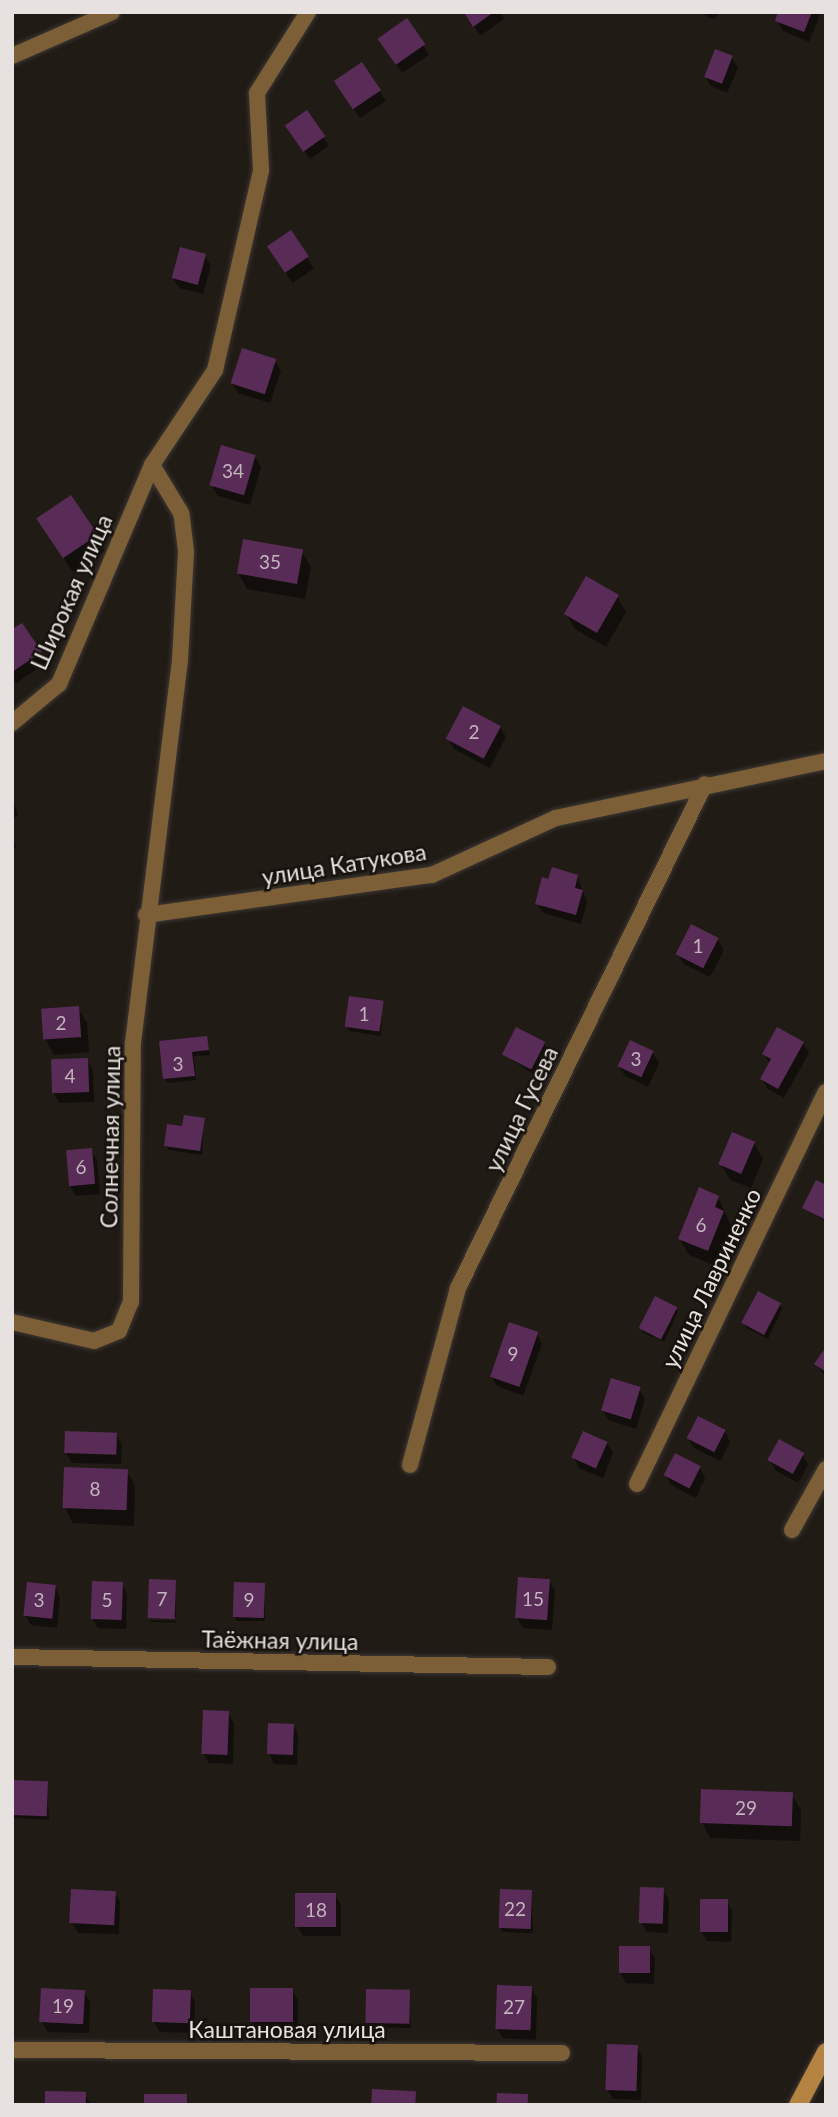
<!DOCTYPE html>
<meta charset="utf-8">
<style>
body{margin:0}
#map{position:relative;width:838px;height:2117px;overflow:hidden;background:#211b16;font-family:Lato,sans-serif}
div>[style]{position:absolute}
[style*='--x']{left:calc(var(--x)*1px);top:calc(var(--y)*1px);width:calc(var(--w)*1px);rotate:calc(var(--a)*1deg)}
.shadow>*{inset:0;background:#0007;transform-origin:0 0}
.building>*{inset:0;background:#592c58;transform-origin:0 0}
.roads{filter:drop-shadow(0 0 2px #3d3732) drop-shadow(0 0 2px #3d3732)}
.street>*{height:16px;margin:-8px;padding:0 8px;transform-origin:8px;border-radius:8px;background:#7c5e37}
.secondary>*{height:18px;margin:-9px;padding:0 9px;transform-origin:9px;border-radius:9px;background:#b48341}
span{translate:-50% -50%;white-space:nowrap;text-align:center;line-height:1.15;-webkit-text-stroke:5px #17120d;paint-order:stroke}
.number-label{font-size:19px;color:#c4b4bd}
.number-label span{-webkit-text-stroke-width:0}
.street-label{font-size:23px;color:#e7e2df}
.frame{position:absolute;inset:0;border:14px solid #e7e2df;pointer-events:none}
</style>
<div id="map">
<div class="shadow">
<div style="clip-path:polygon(465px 12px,500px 12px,504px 19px,480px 36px)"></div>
<div style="clip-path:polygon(700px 12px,719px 12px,714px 20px)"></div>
<div style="clip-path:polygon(780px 12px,821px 12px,809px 42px,783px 31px,777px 21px)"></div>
<div style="clip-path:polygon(423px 45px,429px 55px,402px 73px,385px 48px)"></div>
<div style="clip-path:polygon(732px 58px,738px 68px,727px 93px,711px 86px,705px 76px)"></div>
<div style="clip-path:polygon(362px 64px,386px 101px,360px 118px,342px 91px)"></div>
<div style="clip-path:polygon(293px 135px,323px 137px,329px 146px,310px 159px)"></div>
<div style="clip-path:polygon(290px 233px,314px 268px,293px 283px,275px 258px)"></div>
<div style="clip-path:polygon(205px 256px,211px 266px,203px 294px,179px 288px,173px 278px)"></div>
<div style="clip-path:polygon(275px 361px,281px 371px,270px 403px,238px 393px,232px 383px)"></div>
<div style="clip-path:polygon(255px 457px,261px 467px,250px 505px,218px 496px,212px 486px)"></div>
<div style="clip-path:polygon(47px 534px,97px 535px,105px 551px,73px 572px)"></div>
<div style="clip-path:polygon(302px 552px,311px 567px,305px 599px,247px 589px,238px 573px)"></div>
<div style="clip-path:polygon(617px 597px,626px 612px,606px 647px,575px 629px,566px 614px)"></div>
<div style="clip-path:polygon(22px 625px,46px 663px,16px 683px,12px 678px,12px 631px)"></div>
<div style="clip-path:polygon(500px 727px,506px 737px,490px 768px,454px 749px,448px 739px)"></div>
<div style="clip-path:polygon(12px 796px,18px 816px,12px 818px)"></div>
<div style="clip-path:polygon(12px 834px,16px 847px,12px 848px)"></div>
<div style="clip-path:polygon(577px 876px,587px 902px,581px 924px,543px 913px,537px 903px,550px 881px)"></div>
<div style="clip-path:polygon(718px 940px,724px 950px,710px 977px,684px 964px,678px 954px)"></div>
<div style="clip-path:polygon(382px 1003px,381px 1036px,349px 1031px,346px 1026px)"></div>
<div style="clip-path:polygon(78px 1008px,87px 1023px,89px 1052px,54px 1055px,45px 1039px)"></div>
<div style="clip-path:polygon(206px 1038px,210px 1055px,194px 1056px,196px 1080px,167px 1083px,165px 1079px)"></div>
<div style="clip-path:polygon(544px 1043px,547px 1048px,533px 1074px,504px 1055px)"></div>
<div style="clip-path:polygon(803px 1043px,809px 1053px,784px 1098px,768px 1089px,762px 1079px,770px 1064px,764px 1054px)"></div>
<div style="clip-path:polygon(653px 1053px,659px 1063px,648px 1087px,625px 1076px,619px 1066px)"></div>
<div style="clip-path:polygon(87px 1060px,93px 1070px,94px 1102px,59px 1103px,53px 1092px)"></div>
<div style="clip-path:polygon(204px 1120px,202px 1155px,169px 1150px,166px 1146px,184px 1128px)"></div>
<div style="clip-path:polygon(754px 1143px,763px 1159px,751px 1188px,730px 1180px,721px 1164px)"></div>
<div style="clip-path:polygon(91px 1150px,97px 1160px,100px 1194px,76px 1196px,70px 1186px)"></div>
<div style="clip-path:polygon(826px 1187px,826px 1222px,804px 1208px)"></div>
<div style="clip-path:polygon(718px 1197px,732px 1228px,716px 1266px,689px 1255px,680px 1239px)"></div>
<div style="clip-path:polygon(780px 1305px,782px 1309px,768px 1339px,746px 1328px,744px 1323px)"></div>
<div style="clip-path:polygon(675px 1308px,678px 1312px,664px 1342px,644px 1333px,641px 1328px)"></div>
<div style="clip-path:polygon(537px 1334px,542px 1344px,523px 1396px,497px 1386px,491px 1376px)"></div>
<div style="clip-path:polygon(826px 1350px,826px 1377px,816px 1364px)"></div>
<div style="clip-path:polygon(639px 1389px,645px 1399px,636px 1429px,608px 1420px,602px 1410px)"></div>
<div style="clip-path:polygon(725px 1431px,730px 1442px,720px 1461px,694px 1448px,688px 1438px)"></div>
<div style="clip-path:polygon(116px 1434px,122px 1445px,121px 1464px,72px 1463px,66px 1453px)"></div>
<div style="clip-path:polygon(607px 1443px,613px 1453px,603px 1478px,579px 1468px,574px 1458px)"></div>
<div style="clip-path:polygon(803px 1455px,808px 1465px,798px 1483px,775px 1470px,770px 1460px)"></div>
<div style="clip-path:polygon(700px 1468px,705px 1478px,696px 1498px,671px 1485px,666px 1475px)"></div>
<div style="clip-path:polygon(127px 1471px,135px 1486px,134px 1526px,73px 1523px,65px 1508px)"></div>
<div style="clip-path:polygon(549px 1580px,555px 1591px,552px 1630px,523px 1628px,517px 1618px)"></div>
<div style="clip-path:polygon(175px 1582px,176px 1617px,150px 1616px)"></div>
<div style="clip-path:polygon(122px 1584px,127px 1594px,126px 1629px,98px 1628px,92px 1618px)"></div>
<div style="clip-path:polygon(264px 1585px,265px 1621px,237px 1621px,234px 1616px)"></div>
<div style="clip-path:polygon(55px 1587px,60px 1597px,57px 1628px,31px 1625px,25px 1615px)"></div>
<div style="left:151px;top:1620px;width:25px;height:2px;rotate:2deg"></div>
<div style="clip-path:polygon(228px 1713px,234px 1723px,233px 1764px,209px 1763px,203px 1753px)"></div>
<div style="clip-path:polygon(293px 1725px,298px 1735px,297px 1765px,274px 1764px,269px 1754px)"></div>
<div style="clip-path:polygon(12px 1782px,47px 1783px,49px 1820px,14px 1818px)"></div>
<div style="clip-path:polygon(792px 1795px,801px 1810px,800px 1841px,710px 1838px,702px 1822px)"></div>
<div style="clip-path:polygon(663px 1890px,669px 1900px,668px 1933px,647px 1932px,641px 1922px)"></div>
<div style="clip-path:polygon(115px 1892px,120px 1902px,119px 1934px,78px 1933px,72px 1923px)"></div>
<div style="clip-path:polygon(531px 1892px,533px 1933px,503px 1932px,500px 1928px)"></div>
<div style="clip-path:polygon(335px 1895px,341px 1905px,341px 1936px,303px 1936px,297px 1926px)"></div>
<div style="clip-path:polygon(727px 1901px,732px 1911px,731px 1942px,707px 1941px,701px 1931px)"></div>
<div style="clip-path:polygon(649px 1948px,655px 1958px,654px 1984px,626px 1983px,620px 1973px)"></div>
<div style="clip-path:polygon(531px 1988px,537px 1998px,536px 2040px,503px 2038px,497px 2028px)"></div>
<div style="clip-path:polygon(292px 1990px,298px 2000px,298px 2031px,257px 2031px,252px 2021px)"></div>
<div style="clip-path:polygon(84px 1992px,90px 2002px,89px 2033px,48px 2032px,42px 2022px)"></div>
<div style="clip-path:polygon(190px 1992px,195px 2002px,194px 2033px,160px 2032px,154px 2022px)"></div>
<div style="clip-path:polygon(409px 1992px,411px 2028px,370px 2027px,368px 2023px)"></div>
<div style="clip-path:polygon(637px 2047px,642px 2057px,641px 2100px,613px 2099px,607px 2089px)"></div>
<div style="clip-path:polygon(85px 2094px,91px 2105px,46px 2105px)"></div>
</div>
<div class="building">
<div style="clip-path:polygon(464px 12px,494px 12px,473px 27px)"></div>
<div style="clip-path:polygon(778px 12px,812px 12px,804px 32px,775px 21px)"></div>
<div style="left:407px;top:18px;width:32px;height:36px;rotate:55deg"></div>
<div style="left:715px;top:49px;width:19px;height:30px;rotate:21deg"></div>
<div style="left:362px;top:62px;width:34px;height:34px;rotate:56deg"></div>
<div style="left:307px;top:110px;width:32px;height:27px;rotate:55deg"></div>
<div style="left:291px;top:230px;width:32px;height:29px;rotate:56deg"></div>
<div style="left:180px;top:247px;width:27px;height:32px;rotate:15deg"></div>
<div style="left:242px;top:348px;width:36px;height:37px;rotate:18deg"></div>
<div style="left:221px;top:445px;width:36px;height:42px;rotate:16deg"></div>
<div style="left:71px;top:495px;width:48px;height:42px;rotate:56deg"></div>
<div style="left:243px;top:539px;width:61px;height:35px;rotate:10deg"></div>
<div style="left:586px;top:576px;width:38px;height:44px;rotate:30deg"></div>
<div style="clip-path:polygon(22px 623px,42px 652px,12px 672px,12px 629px)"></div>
<div style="left:463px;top:706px;width:43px;height:37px;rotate:28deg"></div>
<div style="clip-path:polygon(552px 867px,578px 875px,575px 888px,583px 890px,576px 915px,535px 904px,542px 877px,548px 879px)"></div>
<div style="left:691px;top:924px;width:31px;height:34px;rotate:27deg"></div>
<div style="left:349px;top:996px;width:35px;height:31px;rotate:8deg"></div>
<div style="left:79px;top:1006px;width:31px;height:38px;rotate:86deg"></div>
<div style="left:516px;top:1027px;width:33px;height:31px;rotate:27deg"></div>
<div style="clip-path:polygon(777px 1027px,804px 1042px,778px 1089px,760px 1079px,771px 1059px,762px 1054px)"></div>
<div style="clip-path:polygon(207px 1036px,209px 1050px,192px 1052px,195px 1076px,163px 1079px,159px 1041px)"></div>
<div style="left:630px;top:1040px;width:26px;height:29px;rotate:25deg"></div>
<div style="left:88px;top:1058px;width:34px;height:37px;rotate:88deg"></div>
<div style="clip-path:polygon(184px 1115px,205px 1118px,200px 1151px,164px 1146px,167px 1124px,182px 1126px)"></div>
<div style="left:732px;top:1132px;width:25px;height:35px;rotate:23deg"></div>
<div style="left:92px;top:1148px;width:36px;height:26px;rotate:85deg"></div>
<div style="clip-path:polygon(816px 1180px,826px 1185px,826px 1220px,802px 1208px)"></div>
<div style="clip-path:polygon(699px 1187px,719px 1196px,715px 1207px,724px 1211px,708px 1251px,678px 1239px)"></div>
<div style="left:758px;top:1291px;width:26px;height:36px;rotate:28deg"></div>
<div style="left:655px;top:1296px;width:25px;height:36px;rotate:27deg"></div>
<div style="left:509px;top:1322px;width:31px;height:58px;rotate:19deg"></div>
<div style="clip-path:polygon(826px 1347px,826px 1372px,814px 1364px)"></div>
<div style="left:611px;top:1378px;width:31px;height:34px;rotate:17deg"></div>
<div style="left:698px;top:1416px;width:31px;height:25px;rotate:27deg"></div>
<div style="left:65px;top:1431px;width:52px;height:22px;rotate:2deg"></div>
<div style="left:583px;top:1431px;width:27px;height:29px;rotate:24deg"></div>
<div style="left:779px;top:1439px;width:29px;height:24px;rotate:29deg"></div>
<div style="left:675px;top:1453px;width:29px;height:25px;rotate:27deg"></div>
<div style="left:64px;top:1467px;width:64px;height:41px;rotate:2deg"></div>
<div style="left:518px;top:1577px;width:32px;height:41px;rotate:4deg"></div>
<div style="left:149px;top:1579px;width:27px;height:39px;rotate:2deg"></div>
<div style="left:92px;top:1581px;width:31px;height:38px;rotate:2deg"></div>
<div style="left:27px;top:1582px;width:29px;height:34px;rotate:6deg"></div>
<div style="left:234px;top:1582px;width:31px;height:35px;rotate:2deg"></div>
<div style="left:203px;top:1710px;width:26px;height:44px;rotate:2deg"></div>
<div style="left:268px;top:1723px;width:26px;height:31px;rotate:2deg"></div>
<div style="left:12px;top:1780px;width:36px;height:35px;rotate:2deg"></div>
<div style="left:701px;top:1789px;width:92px;height:34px;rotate:2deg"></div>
<div style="left:640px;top:1887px;width:24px;height:36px;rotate:2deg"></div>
<div style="left:71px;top:1889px;width:45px;height:34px;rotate:3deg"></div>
<div style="left:500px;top:1889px;width:32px;height:39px;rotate:2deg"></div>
<div style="left:295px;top:1893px;width:41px;height:34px"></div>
<div style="left:700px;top:1899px;width:28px;height:33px"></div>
<div style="left:619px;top:1946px;width:31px;height:27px"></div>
<div style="left:497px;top:1985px;width:35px;height:44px;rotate:2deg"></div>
<div style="left:41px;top:1988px;width:44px;height:34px;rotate:3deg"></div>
<div style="left:250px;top:1988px;width:43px;height:34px"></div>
<div style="left:153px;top:1989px;width:38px;height:33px;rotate:2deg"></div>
<div style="left:366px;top:1989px;width:44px;height:34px;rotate:1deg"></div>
<div style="left:607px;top:2044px;width:31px;height:46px;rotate:2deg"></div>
<div style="left:372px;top:2089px;width:44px;height:16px;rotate:3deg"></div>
<div style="left:45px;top:2091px;width:41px;height:14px;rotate:1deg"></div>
<div style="left:497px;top:2093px;width:31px;height:12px;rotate:2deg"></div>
<div style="left:144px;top:2094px;width:43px;height:11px"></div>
</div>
<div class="roads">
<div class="street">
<div style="--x:12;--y:56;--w:109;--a:-23.7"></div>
<div style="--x:12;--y:723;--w:61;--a:-39.7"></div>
<div style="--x:59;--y:684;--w:238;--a:-67"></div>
<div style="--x:146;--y:915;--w:289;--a:-8"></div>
<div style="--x:432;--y:875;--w:136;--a:-24.7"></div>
<div style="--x:556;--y:818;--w:276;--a:-11.9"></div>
<div style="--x:12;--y:1322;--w:84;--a:13"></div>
<div style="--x:94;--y:1341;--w:27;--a:-22"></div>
<div style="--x:119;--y:1331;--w:31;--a:-68"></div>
<div style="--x:131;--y:1302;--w:259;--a:-89.6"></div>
<div style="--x:133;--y:1043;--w:386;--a:-83"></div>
<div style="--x:180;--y:660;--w:109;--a:-86.8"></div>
<div style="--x:186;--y:551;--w:38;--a:-97"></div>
<div style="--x:181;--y:513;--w:56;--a:-121.1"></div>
<div style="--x:152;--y:465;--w:114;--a:-56.4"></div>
<div style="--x:215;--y:370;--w:205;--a:-77"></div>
<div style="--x:261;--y:170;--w:77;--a:-93"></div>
<div style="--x:257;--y:93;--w:96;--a:-57.8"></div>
<div style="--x:410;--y:1465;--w:183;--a:-74.8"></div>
<div style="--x:458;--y:1288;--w:561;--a:-63.89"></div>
<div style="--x:637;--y:1484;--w:435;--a:-64.3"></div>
<div style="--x:792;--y:1530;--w:70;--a:-60.9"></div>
<div style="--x:12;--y:1657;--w:536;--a:1.07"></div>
<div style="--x:12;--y:2050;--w:550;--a:0.31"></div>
</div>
<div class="secondary">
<div style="--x:798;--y:2105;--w:60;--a:-62.2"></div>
</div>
</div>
<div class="number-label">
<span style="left:233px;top:471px">34</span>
<span style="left:270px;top:562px">35</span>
<span style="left:474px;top:732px">2</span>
<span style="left:698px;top:946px">1</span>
<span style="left:364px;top:1014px">1</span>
<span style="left:61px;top:1023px">2</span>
<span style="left:636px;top:1059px">3</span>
<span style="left:178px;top:1064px">3</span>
<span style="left:70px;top:1076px">4</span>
<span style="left:81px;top:1167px">6</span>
<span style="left:701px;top:1225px">6</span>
<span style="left:513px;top:1354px">9</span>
<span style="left:95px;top:1489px">8</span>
<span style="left:162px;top:1599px">7</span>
<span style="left:533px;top:1599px">15</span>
<span style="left:39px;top:1600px">3</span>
<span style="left:107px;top:1600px">5</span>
<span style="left:249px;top:1600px">9</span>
<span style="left:746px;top:1808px">29</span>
<span style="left:515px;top:1909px">22</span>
<span style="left:316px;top:1910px">18</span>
<span style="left:63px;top:2006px">19</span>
<span style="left:514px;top:2007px">27</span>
</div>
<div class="street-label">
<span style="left:71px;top:592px;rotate:-66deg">Широкая улица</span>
<span style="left:344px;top:864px;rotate:-9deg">улица Катукова</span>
<span style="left:521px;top:1109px;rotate:-64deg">улица Гусева</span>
<span style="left:110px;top:1137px;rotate:-89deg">Солнечная улица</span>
<span style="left:711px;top:1278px;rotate:-64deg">улица Лавриненко</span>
<span style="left:280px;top:1640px;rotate:1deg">Таёжная улица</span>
<span style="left:287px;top:2029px">Каштановая улица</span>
</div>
<div class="frame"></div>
</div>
